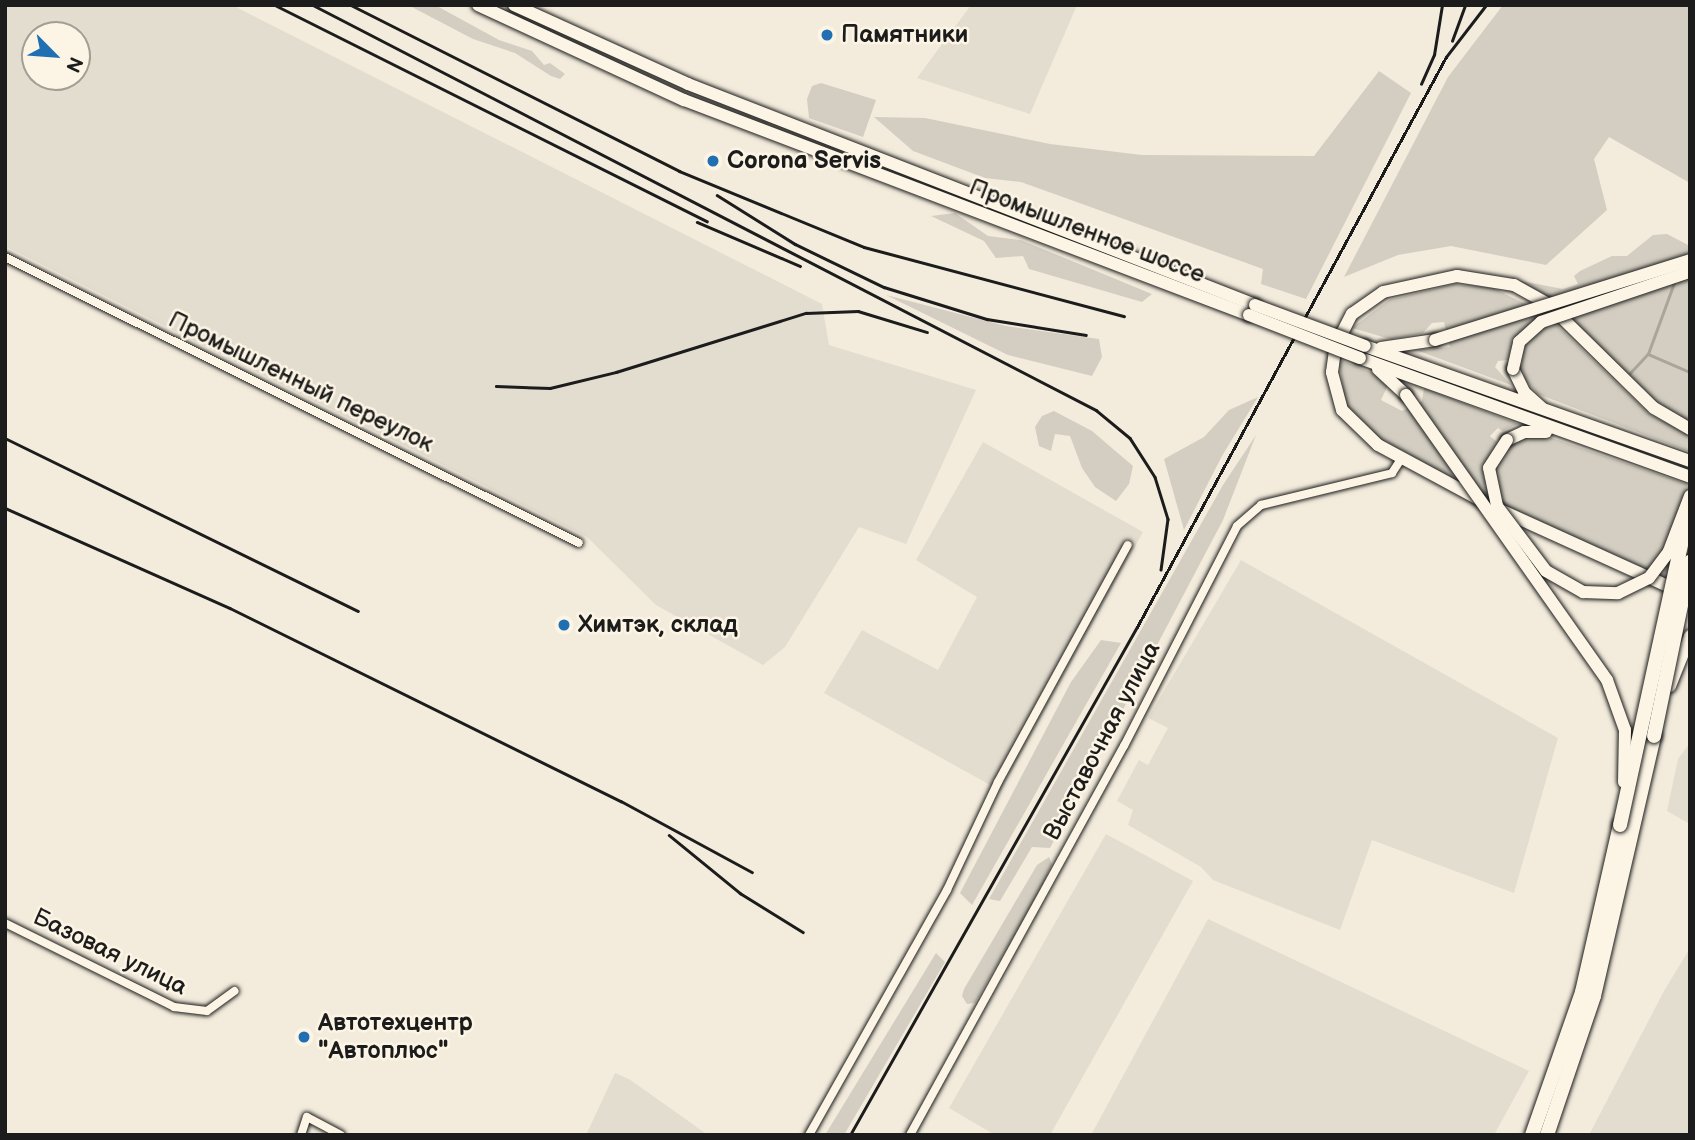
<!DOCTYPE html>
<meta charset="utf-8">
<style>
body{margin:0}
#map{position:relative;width:1695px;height:1140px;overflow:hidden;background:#f3ecdd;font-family:"Balsamiq Sans",sans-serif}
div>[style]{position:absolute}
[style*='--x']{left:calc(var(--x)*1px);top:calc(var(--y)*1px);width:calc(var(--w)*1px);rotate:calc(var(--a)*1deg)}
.built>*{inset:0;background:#e3ddcf}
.green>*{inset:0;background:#d3cec1}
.stream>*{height:2.5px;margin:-1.25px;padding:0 1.25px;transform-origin:1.25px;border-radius:1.25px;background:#aaa59b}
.roads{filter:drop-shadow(0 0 2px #1c1c1c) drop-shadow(0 0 2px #1c1c1c)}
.minor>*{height:8px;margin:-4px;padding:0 4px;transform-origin:4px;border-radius:4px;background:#fcf5e5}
.secondary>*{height:12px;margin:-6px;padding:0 6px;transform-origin:6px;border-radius:6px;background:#fcf5e5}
.trunk>*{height:14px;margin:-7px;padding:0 7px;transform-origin:7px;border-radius:7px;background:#fcf5e5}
.rail>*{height:2.5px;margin:-1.25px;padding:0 1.25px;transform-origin:1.25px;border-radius:1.25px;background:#1c1c1c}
.bridges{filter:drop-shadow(0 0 2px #1c1c1c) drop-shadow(0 0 2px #1c1c1c)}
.secondary-bridge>*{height:12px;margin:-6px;padding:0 6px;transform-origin:6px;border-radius:6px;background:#fcf5e5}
.trunk-bridge>*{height:14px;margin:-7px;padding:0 7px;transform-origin:7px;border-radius:7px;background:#fcf5e5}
.dots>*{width:19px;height:19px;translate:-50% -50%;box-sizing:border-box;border:4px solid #fcf5e5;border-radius:50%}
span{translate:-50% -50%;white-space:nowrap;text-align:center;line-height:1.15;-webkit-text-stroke:5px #fcf5e5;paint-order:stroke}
.poi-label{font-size:24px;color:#1c1c1c;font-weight:700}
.left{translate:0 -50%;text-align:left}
.street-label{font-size:24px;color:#1c1c1c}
.frame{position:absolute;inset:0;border:7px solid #1c1c1c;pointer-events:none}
.north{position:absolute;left:21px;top:21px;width:70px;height:70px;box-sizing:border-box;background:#fcf5e5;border:2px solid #a29e95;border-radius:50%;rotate:115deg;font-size:19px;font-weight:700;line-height:28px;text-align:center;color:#1c1c1c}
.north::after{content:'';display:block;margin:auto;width:24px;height:32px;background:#1f6fb2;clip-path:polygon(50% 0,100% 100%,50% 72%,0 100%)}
</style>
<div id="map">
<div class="built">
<div style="clip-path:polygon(evenodd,5px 5px,232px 5px,822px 304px,829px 345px,976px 390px,906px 544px,859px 527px,785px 647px,763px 665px,656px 605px,587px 537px,5px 246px,5px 5px,77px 35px,77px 77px,35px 77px,35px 35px,77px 35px)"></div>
<div style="clip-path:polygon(971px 5px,1077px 5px,1030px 114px,917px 78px)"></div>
<div style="clip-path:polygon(983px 442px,1143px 532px,1001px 791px,824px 693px,862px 630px,938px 670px,977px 597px,916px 560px)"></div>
<div style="clip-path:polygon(1241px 560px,1558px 738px,1514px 893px,1372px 840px,1340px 930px,1213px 880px,1201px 867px,1128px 825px,1133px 810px,1117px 801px,1139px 760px,1148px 765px,1168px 728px,1148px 718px)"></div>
<div style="clip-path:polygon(1690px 743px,1690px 824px,1667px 811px,1678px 759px)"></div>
<div style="clip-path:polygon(1106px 834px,1193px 881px,1050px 1135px,995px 1135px,949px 1108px)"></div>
<div style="clip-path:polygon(1208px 919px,1529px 1071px,1494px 1135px,1091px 1135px)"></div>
<div style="clip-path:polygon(1690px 948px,1690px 1135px,1589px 1135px,1664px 991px)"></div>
<div style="clip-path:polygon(615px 1073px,629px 1079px,708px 1135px,586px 1135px)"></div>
</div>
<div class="green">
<div style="clip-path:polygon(408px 5px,435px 5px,499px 40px,532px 51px,544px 65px,550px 63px,565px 74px,560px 79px,551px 76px,515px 53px,473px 39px)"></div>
<div style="clip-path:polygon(488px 5px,503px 5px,648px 73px,769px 121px,766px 127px,689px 97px)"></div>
<div style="clip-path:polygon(1503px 5px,1690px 5px,1690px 183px,1609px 137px,1594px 159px,1607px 210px,1546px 265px,1451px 246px,1398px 255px,1344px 277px,1448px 77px)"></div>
<div style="clip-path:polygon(1379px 71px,1411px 93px,1306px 299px,1261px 284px,1263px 269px,1021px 182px,985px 178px,913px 151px,874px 117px,925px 118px,1050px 144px,1142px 155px,1314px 156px)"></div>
<div style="clip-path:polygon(821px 83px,876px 100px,863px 137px,809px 118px,807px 99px,812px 86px)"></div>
<div style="clip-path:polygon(955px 213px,988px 236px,1021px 240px,1152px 294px,1142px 302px,1029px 269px,1023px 256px,996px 258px,984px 241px,931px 216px)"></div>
<div style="clip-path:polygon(1667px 234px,1690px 246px,1690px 422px,1650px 399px,1538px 291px,1516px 280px,1563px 289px,1578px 284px,1574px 276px,1580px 271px,1612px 256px,1627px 256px,1653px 235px)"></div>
<div style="clip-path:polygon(1454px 284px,1493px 288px,1544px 313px,1648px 413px,1690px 436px,1690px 452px,1538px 394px,1525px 380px,1521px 359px,1498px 361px,1495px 367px,1511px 385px,1416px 350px,1450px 347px,1444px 322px,1432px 323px,1423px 333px,1390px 339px,1352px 328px,1389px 300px)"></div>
<div style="clip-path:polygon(886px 295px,1006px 326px,1099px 339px,1102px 357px,1092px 376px,1008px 355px)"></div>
<div style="clip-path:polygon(1339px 360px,1373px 373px,1388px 385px,1381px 400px,1402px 411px,1422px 401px,1424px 388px,1518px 424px,1502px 431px,1498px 428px,1490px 436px,1506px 450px,1516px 438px,1540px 434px,1690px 485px,1690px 585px,1660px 578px,1462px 487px,1378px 439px,1346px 408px)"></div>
<div style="clip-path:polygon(1258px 397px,1222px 456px,1184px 530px,1164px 459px,1204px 437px,1229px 410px)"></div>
<div style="clip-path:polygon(1054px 411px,1092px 431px,1133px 466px,1129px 484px,1116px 501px,1095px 487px,1082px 468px,1070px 436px,1055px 434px,1051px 451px,1039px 446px,1035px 427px,1042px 416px)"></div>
<div style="clip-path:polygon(1256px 435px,1223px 520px,1050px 848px,1032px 847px,1000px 901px,989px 899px,1223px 485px)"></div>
<div style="clip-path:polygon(1101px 640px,1121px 643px,972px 905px,960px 893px,1071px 682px)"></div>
<div style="clip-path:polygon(1049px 857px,1052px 864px,1040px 891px,975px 1003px,967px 1004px,962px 996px,964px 989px,1037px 865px)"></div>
<div style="clip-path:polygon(936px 953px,945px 962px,844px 1135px,825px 1135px)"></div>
</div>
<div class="stream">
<div style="--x:1648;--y:354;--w:46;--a:23.2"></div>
<div style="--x:1630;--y:373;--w:26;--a:-47"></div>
<div style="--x:1648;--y:354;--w:76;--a:-69.9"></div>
</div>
<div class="roads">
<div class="minor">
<div style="--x:5;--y:257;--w:641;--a:26.49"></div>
<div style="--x:5;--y:923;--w:189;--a:26.4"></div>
<div style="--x:174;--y:1007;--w:33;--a:7"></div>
<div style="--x:207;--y:1011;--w:34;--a:-36"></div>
<div style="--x:301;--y:1135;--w:19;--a:-72"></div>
<div style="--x:307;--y:1117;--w:38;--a:28"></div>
<div style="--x:809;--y:1135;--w:281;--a:-60.6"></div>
<div style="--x:947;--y:890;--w:119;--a:-64.7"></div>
<div style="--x:998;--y:782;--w:270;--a:-61.3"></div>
<div style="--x:910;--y:1135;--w:444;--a:-61.2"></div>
<div style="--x:1124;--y:746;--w:247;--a:-62.8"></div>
<div style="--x:1237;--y:526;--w:32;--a:-41"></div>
<div style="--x:1261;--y:505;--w:135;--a:-13.7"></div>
<div style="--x:1392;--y:473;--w:17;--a:-57"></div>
</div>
<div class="secondary">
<div style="--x:478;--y:5;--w:227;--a:24.8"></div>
<div style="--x:684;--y:100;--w:605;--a:20.83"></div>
<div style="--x:514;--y:5;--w:191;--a:24.4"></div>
<div style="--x:688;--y:84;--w:609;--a:21.29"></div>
<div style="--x:1365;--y:346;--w:345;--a:19.5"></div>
<div style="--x:1381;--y:348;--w:55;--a:-8.4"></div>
<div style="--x:1360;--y:358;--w:351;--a:19.8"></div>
<div style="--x:1378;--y:369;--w:38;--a:43"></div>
<div style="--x:1513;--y:369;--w:25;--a:64"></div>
<div style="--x:1524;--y:392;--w:24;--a:42"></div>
<div style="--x:1507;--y:440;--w:19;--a:-25"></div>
<div style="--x:1524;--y:432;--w:22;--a:0"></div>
<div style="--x:1482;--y:501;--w:118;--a:-151.7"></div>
<div style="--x:1378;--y:445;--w:50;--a:-135.8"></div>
<div style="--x:1342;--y:410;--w:39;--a:-105"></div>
<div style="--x:1332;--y:372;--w:27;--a:-82"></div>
<div style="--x:1336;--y:345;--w:35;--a:-63"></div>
<div style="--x:1352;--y:314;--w:38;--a:-35"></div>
<div style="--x:1383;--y:292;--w:76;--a:-12.2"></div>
<div style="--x:1457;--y:276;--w:58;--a:9"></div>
<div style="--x:1514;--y:285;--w:39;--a:29"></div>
<div style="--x:1548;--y:304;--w:148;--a:44.5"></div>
<div style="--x:1654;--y:408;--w:42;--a:30.3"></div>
<div style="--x:1498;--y:509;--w:199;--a:24.4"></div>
<div style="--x:1670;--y:686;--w:54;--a:-68.2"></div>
</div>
<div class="trunk">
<div style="--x:1532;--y:1135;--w:151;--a:-70.7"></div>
<div style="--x:1582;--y:992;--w:171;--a:-77.2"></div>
<div style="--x:1547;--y:1135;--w:147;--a:-71.3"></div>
<div style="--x:1594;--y:996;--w:267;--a:-77"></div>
</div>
</div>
<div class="rail">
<div style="--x:275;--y:5;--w:483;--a:26.6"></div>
<div style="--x:313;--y:5;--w:882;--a:27.35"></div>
<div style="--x:1096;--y:410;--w:44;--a:39.5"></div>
<div style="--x:1130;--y:438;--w:46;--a:57.3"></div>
<div style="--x:1155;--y:477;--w:44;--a:72.8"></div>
<div style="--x:1168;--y:519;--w:51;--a:97.8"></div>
<div style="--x:351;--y:5;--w:368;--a:26.8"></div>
<div style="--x:679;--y:171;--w:200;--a:22.3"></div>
<div style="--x:864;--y:247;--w:269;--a:14.9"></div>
<div style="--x:1452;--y:41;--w:38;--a:-70"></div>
<div style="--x:1421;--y:84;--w:32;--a:-66"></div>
<div style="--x:1434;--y:55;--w:51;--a:-80.9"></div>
<div style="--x:717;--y:195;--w:92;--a:32.1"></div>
<div style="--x:795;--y:244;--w:99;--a:25.8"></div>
<div style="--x:884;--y:287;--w:108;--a:17.3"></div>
<div style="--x:987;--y:319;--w:100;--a:9.2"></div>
<div style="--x:697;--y:222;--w:112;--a:23.1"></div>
<div style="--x:496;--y:386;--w:54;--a:2.1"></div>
<div style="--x:550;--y:388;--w:68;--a:-13.6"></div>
<div style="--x:616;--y:372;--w:199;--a:-17.3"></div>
<div style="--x:806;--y:313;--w:52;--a:-2.2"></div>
<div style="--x:858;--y:311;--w:72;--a:16.9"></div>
<div style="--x:5;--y:438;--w:393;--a:26.1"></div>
<div style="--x:5;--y:508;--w:246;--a:24"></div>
<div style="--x:230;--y:608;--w:436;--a:26.3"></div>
<div style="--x:621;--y:801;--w:149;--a:28.5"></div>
<div style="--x:669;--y:835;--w:92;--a:39.2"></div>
<div style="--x:740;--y:893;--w:74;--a:31.8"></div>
<div style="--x:850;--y:1135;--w:583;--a:-60.54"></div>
<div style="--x:1137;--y:627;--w:648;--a:-61.54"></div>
<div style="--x:1446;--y:57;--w:66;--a:-52.4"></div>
</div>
<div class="bridges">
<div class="secondary-bridge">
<div style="--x:1255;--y:305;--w:117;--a:20.4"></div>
<div style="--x:1249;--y:315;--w:119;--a:21.2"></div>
<div style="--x:1435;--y:340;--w:267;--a:-17.4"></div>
<div style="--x:1513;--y:369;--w:28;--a:-77"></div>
<div style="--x:1519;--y:342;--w:30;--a:-42"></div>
<div style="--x:1541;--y:322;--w:157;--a:-18.6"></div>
<div style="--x:1406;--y:395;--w:349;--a:54.8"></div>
<div style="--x:1607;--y:680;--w:53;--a:70.2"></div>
<div style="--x:1625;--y:730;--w:52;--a:91.1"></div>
<div style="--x:1507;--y:440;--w:33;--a:123"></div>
<div style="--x:1489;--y:468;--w:39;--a:78"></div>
<div style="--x:1497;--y:506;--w:81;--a:53"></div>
<div style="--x:1546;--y:571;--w:43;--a:29.6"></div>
<div style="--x:1583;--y:592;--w:35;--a:2"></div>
<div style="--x:1618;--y:593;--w:34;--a:-26"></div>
<div style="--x:1649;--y:578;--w:34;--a:-53"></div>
<div style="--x:1669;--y:551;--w:59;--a:-69.1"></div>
</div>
<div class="trunk-bridge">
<div style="--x:1654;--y:736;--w:178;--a:-78.3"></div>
<div style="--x:1620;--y:825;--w:330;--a:-77.7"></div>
</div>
</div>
<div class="dots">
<div style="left:827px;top:35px;background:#1f6fb2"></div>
<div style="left:713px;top:161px;background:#1f6fb2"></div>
<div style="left:564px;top:625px;background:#1f6fb2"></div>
<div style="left:304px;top:1037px;background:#1f6fb2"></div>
</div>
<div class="poi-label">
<span class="left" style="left:841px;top:35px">Памятники</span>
<span class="left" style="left:727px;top:161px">Corona Servis</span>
<span class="left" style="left:578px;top:625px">Химтэк, склад</span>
<span class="left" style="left:318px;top:1037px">Автотехцентр<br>"Автоплюс"</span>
</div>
<div class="street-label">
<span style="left:1087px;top:231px;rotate:21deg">Промышленное шоссе</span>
<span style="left:301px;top:382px;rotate:26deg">Промышленный переулок</span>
<span style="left:1102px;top:741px;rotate:-62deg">Выставочная улица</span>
<span style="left:110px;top:952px;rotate:26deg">Базовая улица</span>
</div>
<div class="frame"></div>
<div class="north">N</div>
</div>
